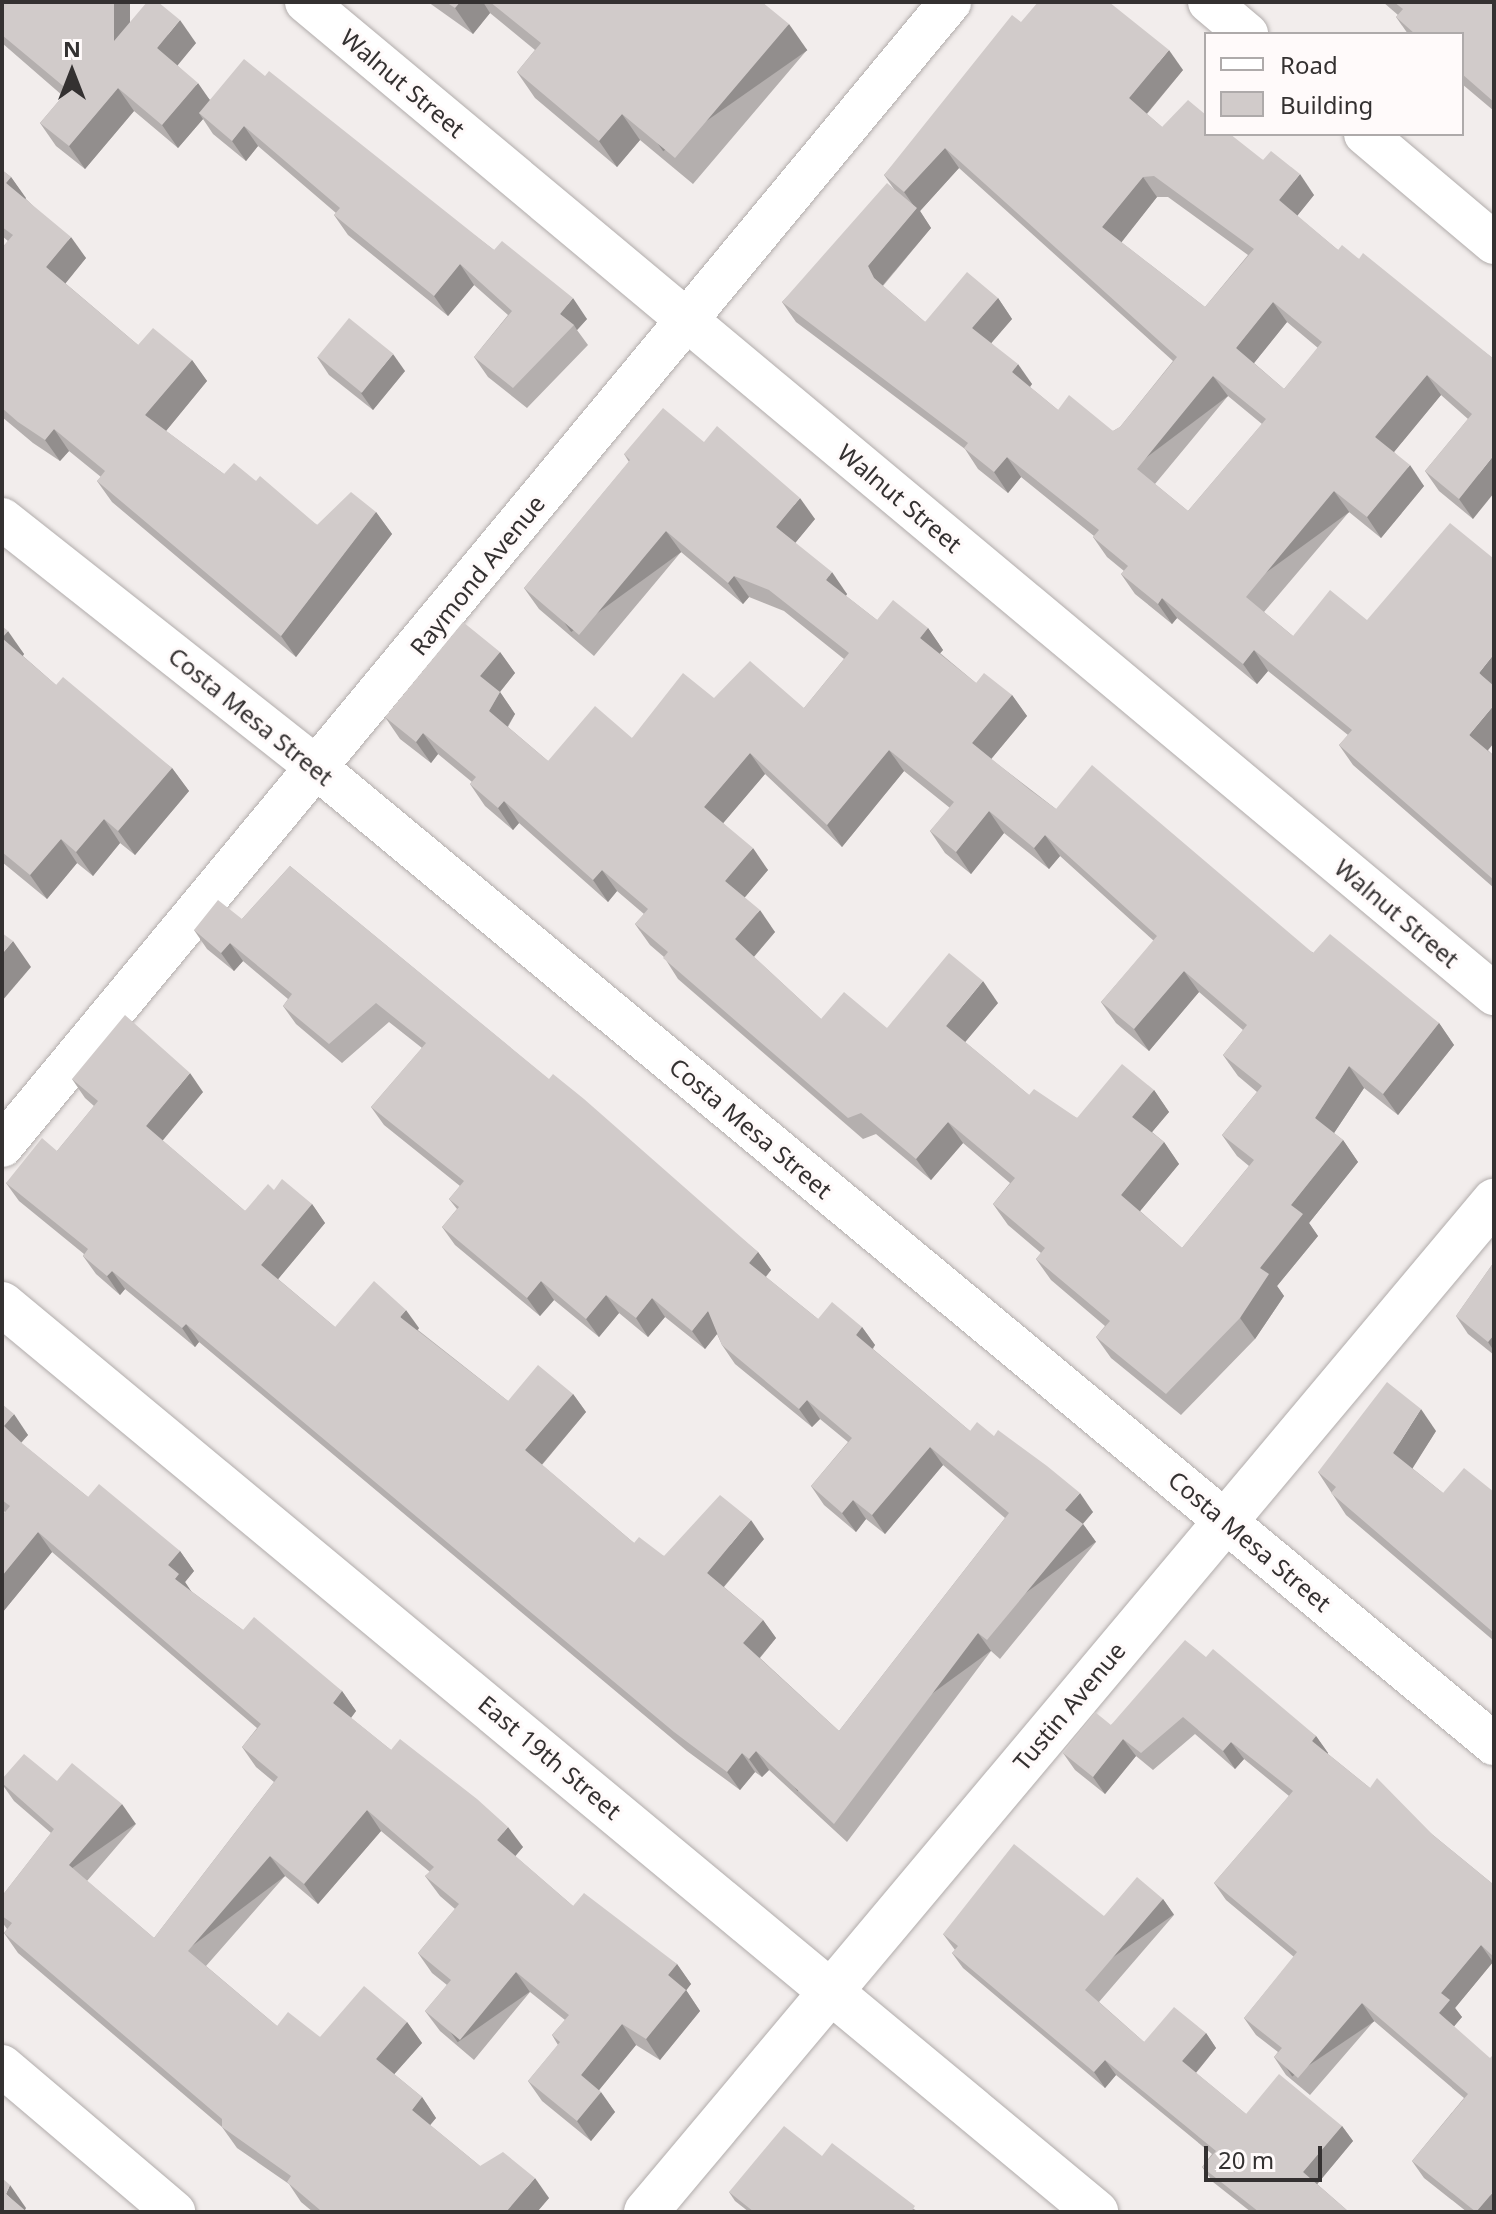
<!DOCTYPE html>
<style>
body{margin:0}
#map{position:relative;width:1496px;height:2214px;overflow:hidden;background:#f2edec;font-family:"Noto Sans",sans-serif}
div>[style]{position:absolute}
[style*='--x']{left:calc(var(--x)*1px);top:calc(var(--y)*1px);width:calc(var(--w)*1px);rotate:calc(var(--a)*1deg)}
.roads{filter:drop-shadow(0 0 2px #b1acab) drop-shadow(0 0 2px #b1acab)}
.minor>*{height:42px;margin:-21px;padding:0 21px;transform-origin:21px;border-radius:21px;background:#fff}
.tertiary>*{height:44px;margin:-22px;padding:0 22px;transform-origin:22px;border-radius:22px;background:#fff}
.wall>*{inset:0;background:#b4afae}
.shaded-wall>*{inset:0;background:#928e8d;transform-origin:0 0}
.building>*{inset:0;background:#d1cbca;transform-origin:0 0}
span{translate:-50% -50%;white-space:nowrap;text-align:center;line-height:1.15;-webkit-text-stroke:6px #fffafa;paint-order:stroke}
.street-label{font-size:24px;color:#343131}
.frame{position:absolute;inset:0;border:4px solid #343131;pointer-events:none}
.legend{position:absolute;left:1204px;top:32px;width:260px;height:104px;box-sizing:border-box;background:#fffafa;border:2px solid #aeaaaa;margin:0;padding:10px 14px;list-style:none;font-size:24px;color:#343131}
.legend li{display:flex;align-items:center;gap:16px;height:40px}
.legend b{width:40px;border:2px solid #aeaaaa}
.north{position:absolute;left:32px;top:32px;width:80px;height:80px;-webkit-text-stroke:6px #fffafa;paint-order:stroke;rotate:0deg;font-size:22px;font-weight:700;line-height:32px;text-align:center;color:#343131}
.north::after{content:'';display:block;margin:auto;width:28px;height:36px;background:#343131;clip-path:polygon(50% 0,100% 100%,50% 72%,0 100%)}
.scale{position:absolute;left:1204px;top:2146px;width:118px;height:36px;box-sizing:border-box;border:4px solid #343131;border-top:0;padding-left:10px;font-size:24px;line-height:28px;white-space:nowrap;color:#343131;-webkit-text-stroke:6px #fffafa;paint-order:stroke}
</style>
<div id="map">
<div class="roads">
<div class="minor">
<div style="--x:306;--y:2;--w:1548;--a:39.86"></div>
<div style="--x:1209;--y:2;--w:50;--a:40.1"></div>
<div style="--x:1365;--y:134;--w:169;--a:40.2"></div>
<div style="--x:2;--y:519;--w:403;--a:38.3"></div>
<div style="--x:318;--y:769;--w:1528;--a:39.66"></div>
<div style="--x:2;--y:1146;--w:1486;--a:-50.35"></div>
<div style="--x:2;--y:2066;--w:226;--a:40.3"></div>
</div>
<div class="tertiary">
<div style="--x:2;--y:1304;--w:1422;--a:39.69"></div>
<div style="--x:646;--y:2212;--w:1320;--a:-50.01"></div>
</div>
</div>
<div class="wall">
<div style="clip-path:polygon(130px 2px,130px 23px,196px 43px,177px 65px,210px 100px,265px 76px,494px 250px,587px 319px,577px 330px,588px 345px,527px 408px,488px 377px,474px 357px,508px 315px,474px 285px,448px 316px,348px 235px,334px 215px,336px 213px,258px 146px,246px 161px,213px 134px,203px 119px,178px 148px,134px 111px,85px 169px,56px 146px,40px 123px,63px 96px,2px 43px,2px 5px)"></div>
<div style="clip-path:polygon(428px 2px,762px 2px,807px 50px,693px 184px,640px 140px,617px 167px,535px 98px,517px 72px,535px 50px,490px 13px,473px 34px)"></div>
<div style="clip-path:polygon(1383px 2px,1494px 2px,1494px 111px,1462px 84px,1462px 34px,1408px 34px,1396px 17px,1398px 15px)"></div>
<div style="clip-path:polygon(evenodd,1021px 22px,1183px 70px,1147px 114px,1162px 127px,1263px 160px,1314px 195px,1297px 216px,1338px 250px,1359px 259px,1494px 359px,1473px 519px,1439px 491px,1425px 471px,1468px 419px,1441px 395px,1394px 452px,1424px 486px,1381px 538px,1349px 512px,1264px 612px,1293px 636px,1488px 750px,1494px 756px,1494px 888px,1353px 765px,1339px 745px,1348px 735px,1268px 671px,1257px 684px,1177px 618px,1172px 624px,1135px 594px,1121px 574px,1124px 571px,1107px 557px,1093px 537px,1094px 536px,1021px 477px,1008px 493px,978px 469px,965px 449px,796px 322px,782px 302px,894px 189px,884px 175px,1021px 22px,959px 168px,1173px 361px,1120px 427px,1113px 431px,1058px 410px,1030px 387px,1032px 384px,991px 343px,1012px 319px,998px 298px,925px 322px,883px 286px,931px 228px,920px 211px,959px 168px,1021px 22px,1157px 197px,1168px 197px,1248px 255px,1205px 307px,1121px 242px,1157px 197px,1021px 22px,1287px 322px,1318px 348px,1284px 389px,1254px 363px,1287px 322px,1021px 22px,1228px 396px,1262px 424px,1188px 511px,1155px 484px,1228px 396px)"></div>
<div style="clip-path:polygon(2px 170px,11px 177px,26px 199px,86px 258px,65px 283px,138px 345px,192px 360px,207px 381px,166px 431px,224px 474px,256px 481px,317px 525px,376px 512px,392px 534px,296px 657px,112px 502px,97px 481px,101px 477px,69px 451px,60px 461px,33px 443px,2px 417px,2px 248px,8px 241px,2px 236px)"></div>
<div style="clip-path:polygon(317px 357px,405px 371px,373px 410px,329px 375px)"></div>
<div style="clip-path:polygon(evenodd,704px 442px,815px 519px,795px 543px,847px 594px,846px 596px,877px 620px,928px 628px,943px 650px,940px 653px,976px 683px,1012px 695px,1027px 716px,991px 759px,1056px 809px,1439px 1023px,1454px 1045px,1398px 1115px,1364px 1088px,1334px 1133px,1343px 1140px,1358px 1162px,1309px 1223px,1318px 1236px,1277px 1286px,1284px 1296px,1255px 1339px,1181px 1415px,1111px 1358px,1096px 1337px,1105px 1326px,1051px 1280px,1036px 1259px,1041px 1253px,1008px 1225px,993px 1204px,1010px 1183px,963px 1143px,931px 1180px,876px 1134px,863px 1139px,678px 979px,664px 957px,650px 945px,635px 924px,644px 914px,617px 891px,608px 902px,519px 823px,513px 830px,485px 806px,470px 784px,472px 782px,438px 754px,431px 763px,400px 739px,385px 717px,500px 652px,515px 673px,500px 692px,515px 714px,508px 727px,548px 761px,632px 738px,714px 698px,804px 708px,844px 659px,784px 611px,749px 597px,743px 604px,681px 552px,594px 656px,539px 609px,524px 588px,629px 462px,624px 454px,704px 442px,904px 771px,950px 808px,930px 831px,945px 853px,971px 874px,1004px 833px,1049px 869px,1060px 856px,1154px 941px,1101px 1002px,1116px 1023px,1149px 1051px,1199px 992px,1243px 1030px,1223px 1055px,1238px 1076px,1257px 1092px,1222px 1135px,1237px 1156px,1249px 1166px,1182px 1248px,1140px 1211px,1179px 1164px,1164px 1142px,1152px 1132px,1169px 1112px,1154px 1090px,1077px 1118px,1029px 1095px,965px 1042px,998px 1003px,887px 1028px,821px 1019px,754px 957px,775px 932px,744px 898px,768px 870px,723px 823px,765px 774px,842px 847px,904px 771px)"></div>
<div style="clip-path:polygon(2px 626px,24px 654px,23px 656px,56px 685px,172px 768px,189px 791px,135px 855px,120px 843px,93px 876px,77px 863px,47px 899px,2px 862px)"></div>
<div style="clip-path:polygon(290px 866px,758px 1252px,771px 1270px,766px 1277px,818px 1319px,862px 1327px,875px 1345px,873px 1349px,970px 1431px,1093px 1512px,1083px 1524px,1096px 1542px,1000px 1659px,991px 1651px,847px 1842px,769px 1770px,762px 1777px,755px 1772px,740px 1790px,687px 1751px,199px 1342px,195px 1347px,125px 1289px,120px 1295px,96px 1274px,83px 1256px,84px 1254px,19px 1201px,6px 1183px,57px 1151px,94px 1106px,85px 1098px,72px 1079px,203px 1092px,162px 1140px,245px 1211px,274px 1190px,312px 1204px,325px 1223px,278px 1279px,335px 1327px,419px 1328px,418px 1330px,508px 1401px,573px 1394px,586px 1412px,542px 1465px,634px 1543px,664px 1556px,764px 1539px,724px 1587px,763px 1620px,776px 1638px,760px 1658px,839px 1731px,1005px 1518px,943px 1465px,885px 1534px,866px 1519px,856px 1532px,824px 1505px,811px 1486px,848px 1442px,820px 1419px,812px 1427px,735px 1364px,722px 1345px,717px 1334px,705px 1349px,665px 1317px,648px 1337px,619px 1313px,599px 1337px,554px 1300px,540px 1316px,455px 1245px,442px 1227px,457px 1209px,449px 1199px,460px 1186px,384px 1125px,371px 1107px,422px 1048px,389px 1022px,342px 1063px,296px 1024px,283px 1006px,288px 999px,243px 961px,234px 971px,207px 949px,194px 930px,242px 919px)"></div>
<div style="clip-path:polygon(1494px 1262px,1494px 1355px,1468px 1334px,1456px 1316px)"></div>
<div style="clip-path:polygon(2px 1404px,28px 1435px,21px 1443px,88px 1497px,180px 1551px,194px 1571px,185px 1582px,191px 1591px,243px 1630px,342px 1691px,356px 1711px,351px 1718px,391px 1750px,523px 1847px,515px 1856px,573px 1906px,677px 1964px,691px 1984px,686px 1990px,700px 2011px,660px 2060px,636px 2045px,599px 2090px,615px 2112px,591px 2141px,542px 2101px,528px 2081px,558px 2045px,552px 2035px,565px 2020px,530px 1992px,474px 2060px,440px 2031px,425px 2011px,447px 1985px,432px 1973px,418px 1953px,455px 1909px,440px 1896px,425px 1876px,430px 1872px,381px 1831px,318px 1904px,285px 1876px,206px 1966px,277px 2026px,320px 2037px,407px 2022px,422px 2043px,394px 2074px,422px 2097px,436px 2118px,430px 2125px,480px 2166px,549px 2198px,537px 2212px,313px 2212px,301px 2202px,289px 2184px,237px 2148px,222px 2127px,18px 1953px,4px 1933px,7px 1929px,2px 1922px,2px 1896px,51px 1833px,14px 1801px,2px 1784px,2px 1779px,57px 1781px,136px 1824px,87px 1881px,154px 1938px,274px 1782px,256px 1767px,242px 1747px,257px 1728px,52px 1552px,2px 1613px,2px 1516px,5px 1512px,2px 1510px)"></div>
<div style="clip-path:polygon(1436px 1431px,1412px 1468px,1443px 1493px,1494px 1492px,1494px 1641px,1346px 1515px,1318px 1472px)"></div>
<div style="clip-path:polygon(1206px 1657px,1316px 1736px,1328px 1753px,1328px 1754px,1370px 1788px,1433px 1835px,1494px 1885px,1494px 1964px,1493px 1962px,1455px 2008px,1462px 2017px,1454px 2026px,1494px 2212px,1467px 2212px,1424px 2178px,1412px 2161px,1464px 2098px,1374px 2021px,1310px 2095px,1286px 2075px,1274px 2057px,1278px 2052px,1256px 2035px,1244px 2018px,1294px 1957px,1226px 1900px,1214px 1883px,1289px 1796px,1244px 1759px,1235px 1769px,1195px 1734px,1153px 1770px,1136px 1756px,1105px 1794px,1075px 1770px,1063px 1753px,1111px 1725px)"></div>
<div style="clip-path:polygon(1163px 1899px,1174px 1915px,1099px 2002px,1144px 2042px,1206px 2033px,1216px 2048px,1196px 2073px,1246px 2114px,1342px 2126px,1353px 2141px,1317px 2184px,1349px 2212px,1251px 2212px,1213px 2182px,1202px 2167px,1212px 2154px,1116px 2075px,1105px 2088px,963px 1968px,952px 1953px,955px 1950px,943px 1934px,1104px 1916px)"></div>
<div style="clip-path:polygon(822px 2156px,919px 2212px,749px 2212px,735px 2201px,729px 2192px)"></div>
</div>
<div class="shaded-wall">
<div style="clip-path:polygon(114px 2px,130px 2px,130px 64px,114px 41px)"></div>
<div style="clip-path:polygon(460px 2px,483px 2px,490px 13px,473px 34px,455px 8px)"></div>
<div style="clip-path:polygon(180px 20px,196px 43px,173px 71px,157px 48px)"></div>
<div style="left:789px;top:24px;width:32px;height:176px;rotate:55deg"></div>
<div style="clip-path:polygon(1169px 50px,1183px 70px,1143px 118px,1129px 98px)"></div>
<div style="clip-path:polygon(198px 83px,214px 106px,199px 113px,203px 119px,178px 148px,162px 125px)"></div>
<div style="clip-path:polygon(118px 88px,134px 111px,85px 169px,69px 146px)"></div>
<div style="clip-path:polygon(622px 114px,640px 140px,617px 167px,599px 141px)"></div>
<div style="clip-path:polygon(244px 126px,258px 146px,246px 161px,232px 141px)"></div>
<div style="clip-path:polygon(945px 148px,959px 168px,920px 211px,931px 228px,882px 286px,874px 278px,868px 266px,916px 209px,904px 192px)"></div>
<div style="clip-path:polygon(1300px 174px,1314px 195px,1293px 221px,1279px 200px)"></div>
<div style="clip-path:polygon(11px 177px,26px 198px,21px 204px,6px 183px)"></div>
<div style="clip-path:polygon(1143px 177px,1157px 197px,1117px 248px,1102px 227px)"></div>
<div style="clip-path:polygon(71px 237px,86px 258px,61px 289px,46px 267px)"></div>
<div style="clip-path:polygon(460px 264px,474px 285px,448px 316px,434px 296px)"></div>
<div style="clip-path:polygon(573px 298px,587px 319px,577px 330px,574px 325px,560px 314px)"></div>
<div style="clip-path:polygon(998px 298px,1012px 319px,987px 348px,972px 328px)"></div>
<div style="clip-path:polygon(1273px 302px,1287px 322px,1250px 368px,1236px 348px)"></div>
<div style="clip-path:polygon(393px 354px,405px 371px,373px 410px,361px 393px)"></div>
<div style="clip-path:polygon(192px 360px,207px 381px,161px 437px,145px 415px)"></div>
<div style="clip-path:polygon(1018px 364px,1032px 384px,1026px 392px,1012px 372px)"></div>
<div style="clip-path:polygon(1427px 375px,1441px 395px,1389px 458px,1375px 437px)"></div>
<div style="left:1213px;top:376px;width:25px;height:120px;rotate:53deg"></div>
<div style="clip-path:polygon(54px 429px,69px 451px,60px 461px,45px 440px)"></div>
<div style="clip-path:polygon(1494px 455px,1494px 493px,1473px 519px,1459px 499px)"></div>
<div style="clip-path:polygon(1007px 457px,1021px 477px,1008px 493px,994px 472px)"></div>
<div style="clip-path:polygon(1410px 465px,1424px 486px,1381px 538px,1367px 517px)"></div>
<div style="left:1334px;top:491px;width:26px;height:138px;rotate:54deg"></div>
<div style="clip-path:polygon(800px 498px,815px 519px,791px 548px,776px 527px)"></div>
<div style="clip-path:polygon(376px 512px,392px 534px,296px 657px,281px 636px)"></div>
<div style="left:666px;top:531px;width:26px;height:136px;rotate:54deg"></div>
<div style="clip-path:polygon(832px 572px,847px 594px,841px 602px,826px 580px)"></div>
<div style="clip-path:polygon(734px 576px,749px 597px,743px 604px,728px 583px)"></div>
<div style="clip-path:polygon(1162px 598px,1177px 618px,1172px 624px,1158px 604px)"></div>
<div style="clip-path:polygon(928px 628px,943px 650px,935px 659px,920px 638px)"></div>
<div style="clip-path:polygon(8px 631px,24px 654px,18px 662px,2px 638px)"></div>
<div style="clip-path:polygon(1254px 650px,1268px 671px,1257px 684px,1243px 664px)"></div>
<div style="clip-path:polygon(500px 652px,515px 673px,495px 698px,480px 676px)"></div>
<div style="clip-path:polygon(1494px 654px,1494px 692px,1479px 673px)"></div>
<div style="clip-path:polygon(500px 692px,515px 714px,504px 732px,489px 711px)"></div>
<div style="clip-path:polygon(1012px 695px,1027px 716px,987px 764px,972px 743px)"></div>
<div style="clip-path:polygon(1494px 705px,1494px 743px,1484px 755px,1469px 735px)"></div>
<div style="clip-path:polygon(423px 733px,438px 754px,431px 763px,416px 742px)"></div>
<div style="clip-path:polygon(889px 750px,904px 771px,842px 847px,827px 825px)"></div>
<div style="clip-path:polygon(750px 753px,765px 774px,719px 828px,704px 807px)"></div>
<div style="clip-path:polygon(172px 768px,189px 791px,135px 855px,118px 831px)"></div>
<div style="clip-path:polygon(504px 801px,519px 823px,513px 830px,498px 808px)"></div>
<div style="clip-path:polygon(989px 811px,1004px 833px,971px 874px,956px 852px)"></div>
<div style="clip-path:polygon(104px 819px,120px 843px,93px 876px,76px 852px)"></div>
<div style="clip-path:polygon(1045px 835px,1060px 856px,1049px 869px,1034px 848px)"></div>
<div style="clip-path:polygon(61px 839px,77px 863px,47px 899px,30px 875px)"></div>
<div style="clip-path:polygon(753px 848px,768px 870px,740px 903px,725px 881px)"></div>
<div style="clip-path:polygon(602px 870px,617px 891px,608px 902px,593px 880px)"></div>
<div style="clip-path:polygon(760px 910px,775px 932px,750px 961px,735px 939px)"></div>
<div style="clip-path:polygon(13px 941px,31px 967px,2px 1001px,2px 954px)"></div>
<div style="clip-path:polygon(230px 943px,243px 961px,234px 971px,221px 953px)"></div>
<div style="clip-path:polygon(1184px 971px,1199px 992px,1149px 1051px,1134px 1029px)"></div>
<div style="clip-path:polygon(983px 981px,998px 1003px,961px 1047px,946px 1026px)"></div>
<div style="clip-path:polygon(1439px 1023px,1454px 1045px,1398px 1115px,1383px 1094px)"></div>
<div style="clip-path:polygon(1349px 1066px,1364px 1088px,1330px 1139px,1315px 1118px)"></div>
<div style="clip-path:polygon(190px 1073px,203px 1092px,159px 1145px,146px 1126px)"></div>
<div style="clip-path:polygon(1154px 1090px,1169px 1112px,1147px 1138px,1132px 1117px)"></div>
<div style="clip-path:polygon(948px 1122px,963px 1143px,931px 1180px,916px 1159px)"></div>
<div style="clip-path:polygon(1343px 1140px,1358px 1162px,1309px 1223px,1318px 1236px,1277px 1286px,1284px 1296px,1255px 1339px,1240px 1318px,1260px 1268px,1291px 1205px)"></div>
<div style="clip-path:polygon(1164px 1142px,1179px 1164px,1136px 1216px,1121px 1195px)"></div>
<div style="clip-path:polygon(312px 1204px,325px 1223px,274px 1284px,261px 1265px)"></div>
<div style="clip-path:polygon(758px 1252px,771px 1270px,762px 1281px,749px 1263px)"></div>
<div style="clip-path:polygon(112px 1271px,125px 1289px,120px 1295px,107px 1276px)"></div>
<div style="clip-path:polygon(541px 1281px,554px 1300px,540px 1316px,527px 1298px)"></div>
<div style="clip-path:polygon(606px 1295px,619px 1313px,599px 1337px,586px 1319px)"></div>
<div style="clip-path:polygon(652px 1298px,665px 1317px,648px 1337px,636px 1318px)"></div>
<div style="clip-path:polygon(406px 1310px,419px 1328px,413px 1335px,400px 1317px)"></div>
<div style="clip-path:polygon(708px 1311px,721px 1329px,705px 1349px,692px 1331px)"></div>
<div style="clip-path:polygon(186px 1324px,199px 1342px,195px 1347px,182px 1328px)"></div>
<div style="clip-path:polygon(862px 1327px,875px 1345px,869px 1353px,856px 1335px)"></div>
<div style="clip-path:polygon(1494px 1335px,1494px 1351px,1488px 1342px)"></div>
<div style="clip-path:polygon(573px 1394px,586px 1412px,538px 1469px,525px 1450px)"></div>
<div style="clip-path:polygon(807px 1400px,820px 1419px,812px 1427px,799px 1409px)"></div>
<div style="clip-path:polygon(1421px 1409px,1436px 1431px,1409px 1474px,1393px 1453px)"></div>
<div style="clip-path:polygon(14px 1414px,28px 1435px,18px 1446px,4px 1426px)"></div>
<div style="clip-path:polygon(930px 1447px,943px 1465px,885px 1534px,872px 1515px)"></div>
<div style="clip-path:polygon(1080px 1493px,1093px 1512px,1078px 1529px,1065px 1510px)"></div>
<div style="clip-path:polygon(853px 1500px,866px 1519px,856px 1532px,842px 1513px)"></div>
<div style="clip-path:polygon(751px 1520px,764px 1539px,720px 1591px,707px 1573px)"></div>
<div style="left:1083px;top:1524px;width:22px;height:151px;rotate:54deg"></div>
<div style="clip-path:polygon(38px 1532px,52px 1552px,2px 1613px,2px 1576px)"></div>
<div style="clip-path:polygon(180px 1551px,194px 1571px,185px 1582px,193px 1594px,175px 1579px,168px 1565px)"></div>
<div style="clip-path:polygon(763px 1620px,776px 1638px,756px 1662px,743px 1643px)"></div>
<div style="left:978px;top:1633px;width:22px;height:239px;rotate:54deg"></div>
<div style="clip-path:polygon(342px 1691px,356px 1711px,347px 1723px,333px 1703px)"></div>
<div style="clip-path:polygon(1316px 1736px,1328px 1753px,1324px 1758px,1312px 1741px)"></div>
<div style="clip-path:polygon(1123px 1739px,1136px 1756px,1105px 1794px,1093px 1777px)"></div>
<div style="clip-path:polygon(1231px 1742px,1244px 1759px,1235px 1769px,1223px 1751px)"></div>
<div style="clip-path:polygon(756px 1751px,769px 1770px,762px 1777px,749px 1759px)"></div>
<div style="clip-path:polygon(742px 1753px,755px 1772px,740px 1790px,727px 1772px)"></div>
<div style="left:122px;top:1804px;width:24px;height:81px;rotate:55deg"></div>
<div style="clip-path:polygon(367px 1810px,381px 1831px,318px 1904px,304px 1884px)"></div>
<div style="clip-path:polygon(508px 1827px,523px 1847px,512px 1860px,497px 1840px)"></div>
<div style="left:270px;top:1856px;width:25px;height:125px;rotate:53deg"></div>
<div style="left:1163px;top:1899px;width:19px;height:120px;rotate:55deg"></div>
<div style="clip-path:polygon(1481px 1945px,1493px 1962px,1455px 2008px,1462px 2017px,1451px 2030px,1439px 2013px,1441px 1993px)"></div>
<div style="clip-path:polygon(677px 1964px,691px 1984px,682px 1996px,668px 1975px)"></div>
<div style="left:516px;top:1972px;width:24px;height:88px;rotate:55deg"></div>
<div style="clip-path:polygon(686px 1990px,700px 2011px,660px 2060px,646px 2039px)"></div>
<div style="left:1362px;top:2003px;width:22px;height:99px;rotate:56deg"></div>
<div style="clip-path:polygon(407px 2022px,422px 2043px,390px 2079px,376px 2059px)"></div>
<div style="clip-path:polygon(622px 2024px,636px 2045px,595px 2095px,581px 2075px)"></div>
<div style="clip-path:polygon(1206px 2033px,1216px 2048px,1193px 2076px,1182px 2061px)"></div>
<div style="clip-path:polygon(1105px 2060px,1116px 2075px,1105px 2088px,1094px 2072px)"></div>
<div style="clip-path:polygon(601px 2092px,615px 2112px,591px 2141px,577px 2121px)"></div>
<div style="clip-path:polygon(422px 2097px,436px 2118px,426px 2130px,412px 2110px)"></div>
<div style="clip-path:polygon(1342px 2126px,1353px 2141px,1314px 2188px,1303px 2172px)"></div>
<div style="clip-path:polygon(535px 2178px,549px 2198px,537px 2212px,506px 2212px)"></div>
<div style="clip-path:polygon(10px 2185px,26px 2208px,24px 2212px,6px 2194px)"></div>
<div style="clip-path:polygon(1494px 2191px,1494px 2212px,1476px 2212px)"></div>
</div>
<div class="building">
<div style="clip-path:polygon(5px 2px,114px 2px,114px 41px,147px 2px,158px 2px,180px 20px,157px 48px,198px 83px,162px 125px,118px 88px,69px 146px,40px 123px,68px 90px,2px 35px,2px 5px)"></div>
<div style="clip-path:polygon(446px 2px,460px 2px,455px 8px)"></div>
<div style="clip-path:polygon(490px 2px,762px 2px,789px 24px,675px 158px,622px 114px,599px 141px,517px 72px,541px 43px)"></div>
<div style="clip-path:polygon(evenodd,1038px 2px,1109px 2px,1169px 50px,1129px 98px,1162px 127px,1188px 100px,1206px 115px,1206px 134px,1230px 134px,1263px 160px,1271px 151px,1300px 174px,1279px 200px,1338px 250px,1342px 245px,1359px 259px,1363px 253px,1494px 359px,1494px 455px,1459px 499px,1425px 471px,1472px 414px,1427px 375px,1375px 437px,1410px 465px,1367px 517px,1334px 491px,1246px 597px,1293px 636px,1330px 590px,1367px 620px,1450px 523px,1493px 558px,1494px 557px,1494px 654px,1479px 673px,1494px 686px,1494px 705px,1469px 735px,1494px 756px,1494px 880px,1339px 745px,1352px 730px,1254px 650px,1243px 664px,1162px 598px,1158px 604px,1121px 574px,1128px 566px,1093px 537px,1099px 530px,1007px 457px,994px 472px,964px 448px,968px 443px,782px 302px,887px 183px,917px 208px,868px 266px,874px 278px,925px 322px,967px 272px,998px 298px,972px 328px,1018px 364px,1012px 372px,1058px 410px,1069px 395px,1113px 431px,1120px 427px,1177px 357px,945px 148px,904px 192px,884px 175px,1012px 15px,1021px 22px,1038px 2px,1154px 176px,1254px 249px,1205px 307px,1102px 227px,1143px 177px,1154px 176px,1038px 2px,1273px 302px,1322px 342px,1284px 389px,1236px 348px,1273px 302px,1038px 2px,1213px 376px,1266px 419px,1188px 511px,1137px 469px,1213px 376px)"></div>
<div style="clip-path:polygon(1394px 2px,1494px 2px,1494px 102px,1462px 74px,1462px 34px,1415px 34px,1396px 17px,1403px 9px)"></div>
<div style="clip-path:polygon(244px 59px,265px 76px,269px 71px,494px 250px,502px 241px,573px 298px,560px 314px,574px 325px,513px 388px,474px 357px,512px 311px,460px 264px,434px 296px,334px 215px,340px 208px,244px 126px,232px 141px,199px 113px)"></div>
<div style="clip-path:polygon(2px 170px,11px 177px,6px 183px,71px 237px,46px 267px,138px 345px,153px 328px,192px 360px,145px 415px,224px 474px,234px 463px,256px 481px,260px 476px,317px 525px,351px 492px,376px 512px,281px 636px,97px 481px,105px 471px,54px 429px,45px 440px,18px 422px,2px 408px,2px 248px,13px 235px,2px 227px)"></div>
<div style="left:349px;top:318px;width:57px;height:50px;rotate:39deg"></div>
<div style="clip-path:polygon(evenodd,663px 408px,704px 442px,717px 426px,800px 498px,776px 527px,832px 572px,826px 580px,877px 620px,893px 600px,928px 628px,920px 638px,976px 683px,984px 673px,1012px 695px,972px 743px,1030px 790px,1056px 809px,1092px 765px,1313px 953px,1330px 934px,1439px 1023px,1383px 1094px,1349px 1066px,1315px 1118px,1343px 1140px,1291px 1205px,1303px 1214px,1260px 1268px,1269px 1274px,1240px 1318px,1166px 1394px,1096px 1337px,1110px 1321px,1036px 1259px,1045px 1248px,993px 1204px,1015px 1178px,948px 1122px,916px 1159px,861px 1113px,848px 1118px,663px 958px,668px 952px,635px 924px,648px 909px,602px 870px,593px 880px,504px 801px,498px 808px,470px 784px,476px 777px,423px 733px,416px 742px,385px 717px,463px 622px,500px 652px,480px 676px,500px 692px,489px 711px,548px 761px,595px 706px,632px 738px,683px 673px,714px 698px,750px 661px,804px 708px,849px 653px,769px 590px,734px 576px,728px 583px,666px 531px,579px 635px,524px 588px,630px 460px,624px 454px,663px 408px,889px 750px,954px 802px,930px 831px,956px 852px,989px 811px,1034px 848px,1045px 835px,1157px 936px,1101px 1002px,1134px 1029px,1184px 971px,1247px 1025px,1223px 1055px,1262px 1086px,1222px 1135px,1254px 1160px,1182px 1248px,1121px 1195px,1164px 1142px,1132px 1117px,1154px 1090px,1122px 1064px,1077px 1118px,1034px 1089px,1029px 1095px,946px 1026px,983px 981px,949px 953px,887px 1028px,844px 992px,821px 1019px,735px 939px,760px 910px,725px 881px,753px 848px,704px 807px,750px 753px,827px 825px,889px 750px)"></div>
<div style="clip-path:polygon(2px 626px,8px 631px,2px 638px)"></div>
<div style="clip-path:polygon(2px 638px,56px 685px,63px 677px,172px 768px,118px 831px,104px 819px,76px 852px,61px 839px,30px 875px,2px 852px)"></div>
<div style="clip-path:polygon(290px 866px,549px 1079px,553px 1074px,584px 1099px,758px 1252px,749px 1263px,818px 1319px,832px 1302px,862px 1327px,856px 1335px,970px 1431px,977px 1422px,994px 1436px,998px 1430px,1047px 1466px,1080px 1493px,1065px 1510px,1083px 1524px,987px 1640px,978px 1633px,834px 1824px,756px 1751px,749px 1759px,742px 1753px,727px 1772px,674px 1732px,186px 1324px,182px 1328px,112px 1271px,107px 1276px,83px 1256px,88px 1249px,6px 1183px,42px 1138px,57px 1151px,98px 1101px,72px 1079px,125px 1015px,190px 1073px,146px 1126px,245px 1211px,268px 1184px,274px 1190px,282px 1179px,312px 1204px,261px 1265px,335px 1327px,374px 1281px,406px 1310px,400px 1317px,508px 1401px,538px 1365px,573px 1394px,525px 1450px,634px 1543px,639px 1537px,664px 1556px,720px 1495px,751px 1520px,707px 1573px,763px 1620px,743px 1643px,839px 1731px,1009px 1513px,930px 1447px,872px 1515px,853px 1500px,842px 1513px,811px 1486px,852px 1438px,807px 1400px,799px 1409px,722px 1345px,708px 1311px,692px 1331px,652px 1298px,636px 1318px,606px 1295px,586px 1319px,541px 1281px,527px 1298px,442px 1227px,459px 1207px,449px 1199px,464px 1181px,371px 1107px,426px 1043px,376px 1003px,329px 1044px,283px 1006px,292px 994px,230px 943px,221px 953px,194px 930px,218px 900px,242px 919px)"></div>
<div style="clip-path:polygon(2px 933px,13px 941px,2px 954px)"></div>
<div style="clip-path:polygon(1494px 1262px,1494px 1335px,1488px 1342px,1456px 1316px)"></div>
<div style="clip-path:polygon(1387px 1382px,1421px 1409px,1393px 1453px,1443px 1493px,1464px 1468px,1494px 1492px,1494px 1633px,1331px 1493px,1336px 1487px,1318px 1472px)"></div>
<div style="clip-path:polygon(2px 1404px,14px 1414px,4px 1426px,23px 1444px,88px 1497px,99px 1484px,180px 1551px,168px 1565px,179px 1574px,175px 1579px,243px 1630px,254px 1617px,342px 1691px,333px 1703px,391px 1750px,400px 1739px,477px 1799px,508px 1827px,497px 1840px,573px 1906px,584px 1893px,677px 1964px,668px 1975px,686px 1990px,646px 2039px,622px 2024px,581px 2075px,601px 2092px,577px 2121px,528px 2081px,560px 2042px,552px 2035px,569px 2015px,516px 1972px,460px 2040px,425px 2011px,451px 1980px,418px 1953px,459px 1904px,425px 1876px,434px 1867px,367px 1810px,304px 1884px,270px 1856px,188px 1951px,277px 2026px,288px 2012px,320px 2037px,364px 1986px,407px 2022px,376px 2059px,422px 2097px,412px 2110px,480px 2166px,503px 2152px,535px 2178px,506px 2212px,318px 2212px,320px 2210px,287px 2182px,291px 2176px,222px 2127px,222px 2119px,4px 1933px,12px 1923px,2px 1916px,2px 1896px,54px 1829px,2px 1783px,2px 1779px,24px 1754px,57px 1781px,72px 1763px,122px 1804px,69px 1865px,154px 1938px,278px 1777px,242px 1747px,261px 1724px,38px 1532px,2px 1576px,2px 1516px,10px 1506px,2px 1500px)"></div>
<div style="clip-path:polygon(1185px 1640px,1206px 1657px,1213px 1649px,1316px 1736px,1312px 1741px,1370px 1788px,1377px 1778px,1433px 1835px,1494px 1885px,1494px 1957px,1481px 1945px,1441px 1993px,1450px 2000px,1439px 2013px,1490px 2058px,1494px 2054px,1494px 2191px,1476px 2212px,1412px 2161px,1468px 2094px,1362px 2003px,1298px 2078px,1274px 2057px,1282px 2048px,1244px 2018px,1297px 1952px,1214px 1883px,1293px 1791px,1231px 1742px,1223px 1751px,1183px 1717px,1141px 1753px,1123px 1739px,1093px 1777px,1063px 1753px,1095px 1712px,1111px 1725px)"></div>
<div style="clip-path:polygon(1014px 1844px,1104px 1916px,1137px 1877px,1163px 1899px,1085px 1990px,1144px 2042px,1174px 2007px,1206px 2033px,1182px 2061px,1246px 2114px,1279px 2074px,1342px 2126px,1303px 2172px,1349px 2212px,1259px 2212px,1202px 2167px,1216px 2151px,1105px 2060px,1094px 2072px,952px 1953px,958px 1946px,943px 1934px)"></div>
<div style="clip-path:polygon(784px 2126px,822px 2156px,832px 2143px,915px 2206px,911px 2212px,754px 2212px,729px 2192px)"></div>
<div style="clip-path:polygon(2px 2178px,10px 2185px,6px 2194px,27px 2212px,2px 2212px)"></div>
</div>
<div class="street-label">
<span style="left:403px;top:83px;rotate:40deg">Walnut Street</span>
<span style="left:900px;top:498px;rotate:40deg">Walnut Street</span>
<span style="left:477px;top:575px;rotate:-51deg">Raymond Avenue</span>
<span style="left:251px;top:716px;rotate:39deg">Costa Mesa Street</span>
<span style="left:1397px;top:913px;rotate:40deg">Walnut Street</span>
<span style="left:751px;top:1128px;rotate:40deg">Costa Mesa Street</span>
<span style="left:1250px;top:1541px;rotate:40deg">Costa Mesa Street</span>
<span style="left:1069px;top:1706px;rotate:-50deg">Tustin Avenue</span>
<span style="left:550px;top:1757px;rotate:40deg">East 19th Street</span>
</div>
<div class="frame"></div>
<ul class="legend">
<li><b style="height:10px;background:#fff"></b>Road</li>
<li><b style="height:22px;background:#d1cbca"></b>Building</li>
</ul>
<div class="north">N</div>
<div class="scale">20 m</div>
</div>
